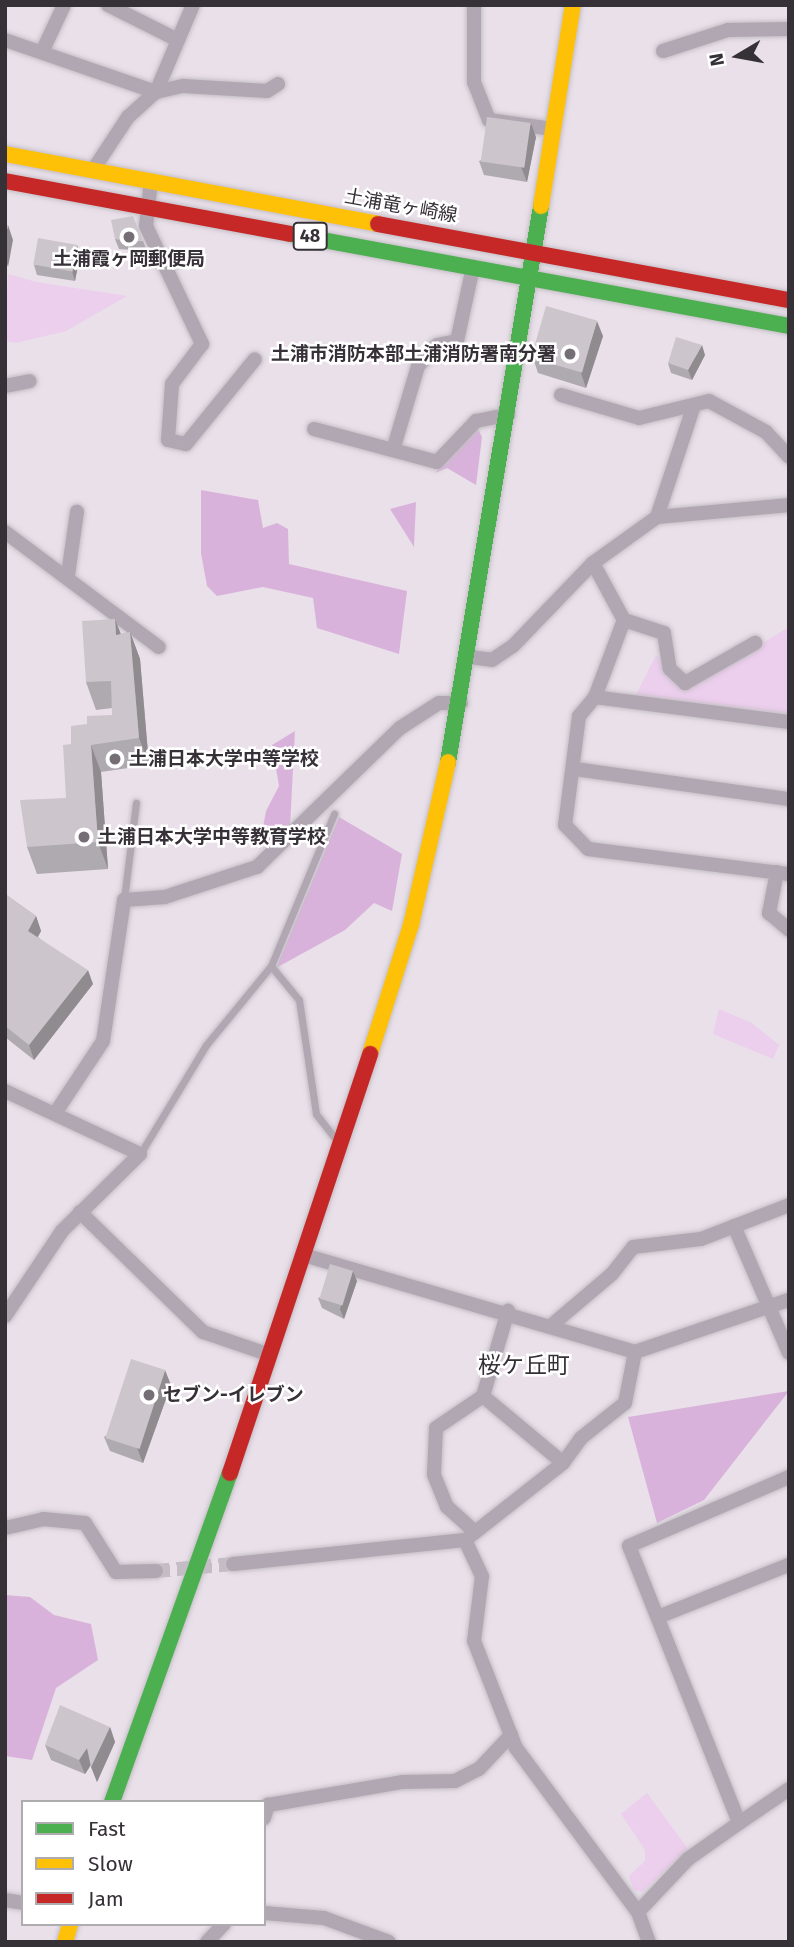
<!DOCTYPE html>
<meta charset="utf-8">
<style>
body{margin:0}
#map{position:relative;width:794px;height:1947px;overflow:hidden;background:#e9e0e9;font-family:"Fira Sans","Noto Sans JP",sans-serif}
div>[style]{position:absolute}
[style*='--x']{left:calc(var(--x)*1px);top:calc(var(--y)*1px);width:calc(var(--w)*1px);rotate:calc(var(--a)*1deg)}
.green>*{inset:0;background:#ecceed}
.forest>*{inset:0;background:#d9b2db}
.street-tunnel>*{height:14px;margin-top:-7px;transform-origin:0;background:repeating-linear-gradient(90deg,#c5bdc5 0 14px,transparent 0 21px)}
.roads{filter:drop-shadow(0 0 2px #c4bec5) drop-shadow(0 0 2px #c4bec5)}
.lane>*{height:7px;margin:-3.5px;padding:0 3.5px;transform-origin:3.5px;border-radius:3.5px;background:#b1a7b2}
.street>*{height:14px;margin:-7px;padding:0 7px;transform-origin:7px;border-radius:7px;background:#b1a7b2}
.fast>*{height:16px;margin:-8px;padding:0 8px;transform-origin:8px;border-radius:8px;background:#4caf50}
.slow>*{height:16px;margin:-8px;padding:0 8px;transform-origin:8px;border-radius:8px;background:#ffc107}
.jam>*{height:16px;margin:-8px;padding:0 8px;transform-origin:8px;border-radius:8px;background:#c62828}
.wall>*{inset:0;background:#afaaaf}
.shaded-wall>*{inset:0;background:#8f8b8f}
.building>*{inset:0;background:#ccc6cc;transform-origin:0 0}
.dots>*{width:19px;height:19px;translate:-50% -50%;box-sizing:border-box;border:4px solid #fff;border-radius:50%}
span{translate:-50% -50%;white-space:nowrap;text-align:center;line-height:1.15;-webkit-text-stroke:5px #fff;paint-order:stroke}
.shield-label span{padding:2px 5px;background:#fff;border:2px solid;border-radius:5px;-webkit-text-stroke-width:0}
.shield-label{font-size:18px;color:#363037;font-weight:700}
.street-label{font-size:19px;color:#363037}
.poi-label{font-size:19px;color:#363037;font-weight:700}
.right{translate:-100% -50%;text-align:right}
.left{translate:0 -50%;text-align:left}
.quarter-label{font-size:23px;color:#363037}
.frame{position:absolute;inset:0;border:7px solid #363037;pointer-events:none}
.legend{position:absolute;left:21px;top:1800px;width:245px;height:126px;box-sizing:border-box;background:#fff;border:2px solid #afacaf;margin:0;padding:9px 12px;list-style:none;font-size:21px;color:#363037}
.legend li{display:flex;align-items:center;gap:14px;height:35px}
.legend b{width:35px;border:2px solid #afacaf}
.north{position:absolute;left:703px;top:21px;width:70px;height:70px;-webkit-text-stroke:5px #fff;paint-order:stroke;rotate:260deg;font-size:19px;font-weight:700;line-height:28px;text-align:center;color:#363037}
.north::after{content:'';display:block;margin:auto;width:24px;height:32px;background:#363037;clip-path:polygon(50% 0,100% 100%,50% 72%,0 100%)}
</style>
<div id="map">
<div class="green">
<div style="clip-path:polygon(8px 274px,36px 282px,127px 296px,66px 331px,16px 343px,5px 341px)"></div>
<div style="clip-path:polygon(789px 627px,789px 714px,636px 695px,656px 655px,687px 689px)"></div>
<div style="clip-path:polygon(719px 1009px,752px 1023px,779px 1045px,773px 1059px,713px 1034px)"></div>
<div style="clip-path:polygon(647px 1793px,688px 1849px,642px 1892px,634px 1890px,629px 1876px,645px 1861px,645px 1850px,621px 1814px)"></div>
</div>
<div class="forest">
<div style="clip-path:polygon(477px 427px,482px 437px,476px 485px,447px 468px,435px 473px)"></div>
<div style="clip-path:polygon(201px 490px,258px 500px,263px 528px,277px 523px,288px 529px,289px 564px,407px 591px,399px 654px,317px 628px,313px 598px,263px 587px,217px 596px,207px 586px,201px 553px)"></div>
<div style="clip-path:polygon(416px 502px,414px 547px,390px 509px)"></div>
<div style="clip-path:polygon(295px 731px,290px 827px,259px 849px,266px 811px,279px 786px,272px 745px)"></div>
<div style="clip-path:polygon(339px 817px,402px 854px,392px 911px,374px 903px,345px 930px,276px 968px)"></div>
<div style="clip-path:polygon(789px 1391px,704px 1500px,657px 1523px,628px 1417px)"></div>
<div style="clip-path:polygon(5px 1595px,30px 1597px,54px 1615px,91px 1624px,98px 1660px,56px 1688px,32px 1760px,5px 1756px)"></div>
</div>
<div class="street-tunnel">
<div style="--x:156;--y:1571;--w:77;--a:-5.2"></div>
</div>
<div class="roads">
<div class="lane">
<div style="--x:124;--y:899;--w:97;--a:-82.9"></div>
<div style="--x:271;--y:966;--w:44;--a:50.5"></div>
<div style="--x:299;--y:1000;--w:115;--a:81.5"></div>
<div style="--x:316;--y:1114;--w:37;--a:52"></div>
<div style="--x:140;--y:1154;--w:127;--a:-58.8"></div>
<div style="--x:206;--y:1045;--w:102;--a:-50.6"></div>
<div style="--x:271;--y:966;--w:165;--a:-67.5"></div>
</div>
<div class="street">
<div style="--x:108;--y:5;--w:78;--a:26.6"></div>
<div style="--x:474;--y:5;--w:77;--a:90"></div>
<div style="--x:474;--y:82;--w:41;--a:68.5"></div>
<div style="--x:489;--y:120;--w:64;--a:8.1"></div>
<div style="--x:5;--y:40;--w:160;--a:19"></div>
<div style="--x:156;--y:92;--w:28;--a:-13"></div>
<div style="--x:183;--y:86;--w:84;--a:3.4"></div>
<div style="--x:267;--y:91;--w:13;--a:-32"></div>
<div style="--x:663;--y:51;--w:68;--a:-17.9"></div>
<div style="--x:728;--y:30;--w:61;--a:-0.9"></div>
<div style="--x:42;--y:52;--w:52;--a:-64.9"></div>
<div style="--x:93;--y:170;--w:64;--a:-56.6"></div>
<div style="--x:128;--y:117;--w:38;--a:-42"></div>
<div style="--x:156;--y:92;--w:95;--a:-67"></div>
<div style="--x:151;--y:181;--w:45;--a:96.3"></div>
<div style="--x:146;--y:226;--w:131;--a:64.6"></div>
<div style="--x:202;--y:344;--w:50;--a:126.9"></div>
<div style="--x:172;--y:384;--w:56;--a:94.1"></div>
<div style="--x:168;--y:440;--w:18;--a:13"></div>
<div style="--x:186;--y:444;--w:109;--a:-50.9"></div>
<div style="--x:5;--y:386;--w:25;--a:-11"></div>
<div style="--x:561;--y:395;--w:81;--a:16.4"></div>
<div style="--x:639;--y:418;--w:72;--a:-13.7"></div>
<div style="--x:709;--y:401;--w:65;--a:28.5"></div>
<div style="--x:766;--y:432;--w:34;--a:47"></div>
<div style="--x:314;--y:429;--w:127;--a:15"></div>
<div style="--x:437;--y:462;--w:57;--a:-46.4"></div>
<div style="--x:476;--y:421;--w:33;--a:-11"></div>
<div style="--x:393;--y:450;--w:88;--a:-73.4"></div>
<div style="--x:418;--y:366;--w:28;--a:-48"></div>
<div style="--x:437;--y:345;--w:20;--a:-11"></div>
<div style="--x:457;--y:341;--w:76;--a:-77.8"></div>
<div style="--x:657;--y:517;--w:118;--a:-71.7"></div>
<div style="--x:5;--y:532;--w:192;--a:36.8"></div>
<div style="--x:593;--y:563;--w:65;--a:61.5"></div>
<div style="--x:624;--y:620;--w:42;--a:18"></div>
<div style="--x:664;--y:633;--w:36;--a:81"></div>
<div style="--x:670;--y:669;--w:21;--a:43"></div>
<div style="--x:685;--y:683;--w:81;--a:-29.7"></div>
<div style="--x:68;--y:575;--w:64;--a:-81.9"></div>
<div style="--x:469;--y:657;--w:23;--a:7"></div>
<div style="--x:492;--y:660;--w:25;--a:-34"></div>
<div style="--x:513;--y:646;--w:115;--a:-46.1"></div>
<div style="--x:593;--y:563;--w:79;--a:-35.7"></div>
<div style="--x:657;--y:517;--w:133;--a:-5.2"></div>
<div style="--x:595;--y:697;--w:82;--a:-69.4"></div>
<div style="--x:789;--y:722;--w:196;--a:-172.7"></div>
<div style="--x:595;--y:697;--w:25;--a:130"></div>
<div style="--x:579;--y:716;--w:110;--a:97.3"></div>
<div style="--x:565;--y:825;--w:33;--a:46"></div>
<div style="--x:588;--y:849;--w:203;--a:7.1"></div>
<div style="--x:575;--y:769;--w:216;--a:8"></div>
<div style="--x:777;--y:872;--w:42;--a:101"></div>
<div style="--x:769;--y:913;--w:26;--a:40"></div>
<div style="--x:5;--y:1091;--w:149;--a:25"></div>
<div style="--x:140;--y:1154;--w:110;--a:135.4"></div>
<div style="--x:62;--y:1231;--w:102;--a:123.8"></div>
<div style="--x:56;--y:1112;--w:85;--a:-56.5"></div>
<div style="--x:103;--y:1041;--w:143;--a:-81.5"></div>
<div style="--x:124;--y:900;--w:41;--a:-4.2"></div>
<div style="--x:165;--y:897;--w:97;--a:-18.1"></div>
<div style="--x:257;--y:867;--w:199;--a:-44.2"></div>
<div style="--x:400;--y:728;--w:46;--a:-32.7"></div>
<div style="--x:439;--y:703;--w:22;--a:0"></div>
<div style="--x:80;--y:1212;--w:172;--a:44.3"></div>
<div style="--x:203;--y:1332;--w:71;--a:18.9"></div>
<div style="--x:734;--y:1226;--w:138;--a:66.6"></div>
<div style="--x:307;--y:1256;--w:342;--a:16.3"></div>
<div style="--x:635;--y:1352;--w:163;--a:-18.7"></div>
<div style="--x:553;--y:1324;--w:77;--a:-40.3"></div>
<div style="--x:612;--y:1274;--w:34;--a:-52"></div>
<div style="--x:633;--y:1247;--w:68;--a:-6.7"></div>
<div style="--x:701;--y:1239;--w:94;--a:-21.1"></div>
<div style="--x:483;--y:1396;--w:104;--a:39.9"></div>
<div style="--x:789;--y:1477;--w:174;--a:156.7"></div>
<div style="--x:629;--y:1546;--w:298;--a:68.3"></div>
<div style="--x:739;--y:1823;--w:60;--a:-34.2"></div>
<div style="--x:5;--y:1528;--w:39;--a:-13"></div>
<div style="--x:43;--y:1519;--w:42;--a:5.4"></div>
<div style="--x:85;--y:1523;--w:58;--a:57.7"></div>
<div style="--x:116;--y:1572;--w:40;--a:-1.4"></div>
<div style="--x:475;--y:1532;--w:38;--a:-138"></div>
<div style="--x:447;--y:1507;--w:35;--a:-112"></div>
<div style="--x:434;--y:1474;--w:46;--a:-87.5"></div>
<div style="--x:436;--y:1428;--w:57;--a:-34.2"></div>
<div style="--x:483;--y:1396;--w:89;--a:-73.6"></div>
<div style="--x:469;--y:1537;--w:120;--a:-38.2"></div>
<div style="--x:563;--y:1463;--w:31;--a:-54"></div>
<div style="--x:581;--y:1438;--w:56;--a:-38.5"></div>
<div style="--x:625;--y:1403;--w:52;--a:-78.9"></div>
<div style="--x:233;--y:1564;--w:233;--a:-5.9"></div>
<div style="--x:465;--y:1540;--w:40;--a:65"></div>
<div style="--x:482;--y:1576;--w:65;--a:97"></div>
<div style="--x:474;--y:1641;--w:115;--a:68.6"></div>
<div style="--x:516;--y:1748;--w:204;--a:53.4"></div>
<div style="--x:638;--y:1912;--w:32;--a:70"></div>
<div style="--x:658;--y:1617;--w:141;--a:-21.7"></div>
<div style="--x:264;--y:1818;--w:14;--a:-73"></div>
<div style="--x:268;--y:1805;--w:137;--a:-9.7"></div>
<div style="--x:403;--y:1782;--w:52;--a:-1.1"></div>
<div style="--x:455;--y:1781;--w:27;--a:-27"></div>
<div style="--x:479;--y:1769;--w:47;--a:-46.7"></div>
<div style="--x:5;--y:1900;--w:18;--a:9"></div>
<div style="--x:638;--y:1912;--w:73;--a:-46.7"></div>
<div style="--x:688;--y:1859;--w:62;--a:-35.2"></div>
<div style="--x:264;--y:1913;--w:60;--a:4.8"></div>
<div style="--x:324;--y:1918;--w:69;--a:20.3"></div>
<div style="--x:207;--y:1942;--w:25;--a:-47"></div>
</div>
<div class="fast">
<div style="--x:290;--y:234;--w:507;--a:10.45"></div>
<div style="--x:448;--y:762;--w:564;--a:-80.5"></div>
<div style="--x:112;--y:1802;--w:350;--a:-70.3"></div>
</div>
<div class="slow">
<div style="--x:5;--y:154;--w:380;--a:10.6"></div>
<div style="--x:541;--y:206;--w:204;--a:-81"></div>
<div style="--x:370;--y:1054;--w:135;--a:-72.4"></div>
<div style="--x:411;--y:925;--w:167;--a:-77.2"></div>
<div style="--x:65;--y:1942;--w:19;--a:-74"></div>
</div>
<div class="jam">
<div style="--x:5;--y:181;--w:290;--a:10.5"></div>
<div style="--x:378;--y:224;--w:418;--a:10.5"></div>
<div style="--x:230;--y:1473;--w:442;--a:-71.5"></div>
</div>
</div>
<div class="wall">
<div style="clip-path:polygon(536px 137px,527px 182px,484px 175px,479px 161px)"></div>
<div style="clip-path:polygon(115px 239px,143px 241px,147px 251px,119px 249px)"></div>
<div style="clip-path:polygon(80px 255px,75px 281px,37px 275px,34px 265px)"></div>
<div style="clip-path:polygon(603px 336px,586px 388px,538px 373px,533px 358px)"></div>
<div style="clip-path:polygon(705px 355px,692px 380px,671px 373px,668px 363px)"></div>
<div style="clip-path:polygon(115px 619px,121px 634px,130px 632px,140px 659px,149px 765px,101px 772px,108px 869px,37px 874px,27px 847px,66px 798px,71px 744px,87px 724px,112px 715px,112px 708px,96px 710px,86px 682px)"></div>
<div style="clip-path:polygon(5px 894px,36px 916px,41px 931px,38px 937px,93px 984px,34px 1060px,5px 1037px)"></div>
<div style="clip-path:polygon(357px 1281px,344px 1319px,322px 1308px,318px 1298px)"></div>
<div style="clip-path:polygon(171px 1385px,143px 1463px,110px 1451px,104px 1437px)"></div>
<div style="clip-path:polygon(110px 1727px,115px 1742px,97px 1782px,91px 1765px,85px 1774px,51px 1760px,45px 1745px)"></div>
</div>
<div class="shaded-wall">
<div style="clip-path:polygon(531px 123px,536px 137px,527px 182px,521px 167px)"></div>
<div style="clip-path:polygon(8px 225px,13px 240px,8px 267px,5px 258px,5px 239px)"></div>
<div style="clip-path:polygon(77px 245px,80px 255px,75px 281px,72px 271px)"></div>
<div style="clip-path:polygon(597px 321px,603px 336px,586px 388px,581px 373px)"></div>
<div style="clip-path:polygon(702px 345px,705px 355px,692px 380px,688px 370px)"></div>
<div style="clip-path:polygon(115px 619px,125px 646px,116px 635px)"></div>
<div style="clip-path:polygon(130px 632px,140px 659px,149px 765px,139px 738px)"></div>
<div style="clip-path:polygon(91px 745px,101px 772px,108px 869px,98px 842px)"></div>
<div style="clip-path:polygon(36px 916px,41px 931px,33px 945px,28px 931px)"></div>
<div style="clip-path:polygon(88px 970px,93px 984px,34px 1060px,29px 1045px)"></div>
<div style="clip-path:polygon(353px 1271px,357px 1281px,344px 1319px,340px 1309px)"></div>
<div style="clip-path:polygon(165px 1370px,171px 1385px,143px 1463px,137px 1448px)"></div>
<div style="clip-path:polygon(110px 1727px,115px 1742px,97px 1782px,91px 1767px)"></div>
<div style="clip-path:polygon(87px 1748px,92px 1763px,85px 1774px,79px 1760px)"></div>
</div>
<div class="building">
<div style="left:487px;top:117px;width:44px;height:45px;rotate:8deg"></div>
<div style="clip-path:polygon(133px 216px,143px 241px,115px 239px,111px 220px)"></div>
<div style="clip-path:polygon(5px 225px,8px 225px,5px 239px)"></div>
<div style="left:38px;top:238px;width:40px;height:27px;rotate:10deg"></div>
<div style="left:546px;top:306px;width:53px;height:54px;rotate:16deg"></div>
<div style="clip-path:polygon(676px 337px,702px 345px,688px 370px,668px 363px)"></div>
<div style="clip-path:polygon(115px 619px,116px 635px,130px 632px,139px 738px,91px 745px,98px 842px,27px 847px,20px 800px,66px 798px,63px 745px,71px 744px,71px 726px,87px 724px,87px 716px,112px 715px,111px 681px,86px 682px,82px 621px)"></div>
<div style="clip-path:polygon(5px 894px,36px 916px,28px 931px,88px 970px,29px 1045px,5px 1026px)"></div>
<div style="left:330px;top:1264px;width:24px;height:36px;rotate:17deg"></div>
<div style="left:131px;top:1359px;width:36px;height:83px;rotate:18deg"></div>
<div style="clip-path:polygon(60px 1705px,110px 1727px,91px 1767px,87px 1748px,79px 1760px,45px 1745px)"></div>
</div>
<div class="dots">
<div style="left:129px;top:237px;background:#756e75"></div>
<div style="left:570px;top:354px;background:#756e75"></div>
<div style="left:115px;top:759px;background:#756e75"></div>
<div style="left:84px;top:837px;background:#756e75"></div>
<div style="left:149px;top:1395px;background:#756e75"></div>
</div>
<div class="shield-label">
<span style="left:310px;top:236px">48</span>
</div>
<div class="street-label">
<span style="left:401px;top:206px;rotate:10deg">土浦竜ヶ崎線</span>
</div>
<div class="poi-label">
<span style="left:129px;top:259px">土浦霞ヶ岡郵便局</span>
<span class="right" style="left:556px;top:354px">土浦市消防本部土浦消防署南分署</span>
<span class="left" style="left:129px;top:759px">土浦日本大学中等学校</span>
<span class="left" style="left:98px;top:837px">土浦日本大学中等教育学校</span>
<span class="left" style="left:163px;top:1395px">セブン-イレブン</span>
</div>
<div class="quarter-label">
<span style="left:524px;top:1365px">桜ケ丘町</span>
</div>
<div class="frame"></div>
<ul class="legend">
<li><b style="height:9px;background:#4caf50"></b>Fast</li>
<li><b style="height:9px;background:#ffc107"></b>Slow</li>
<li><b style="height:9px;background:#c62828"></b>Jam</li>
</ul>
<div class="north">N</div>
</div>
